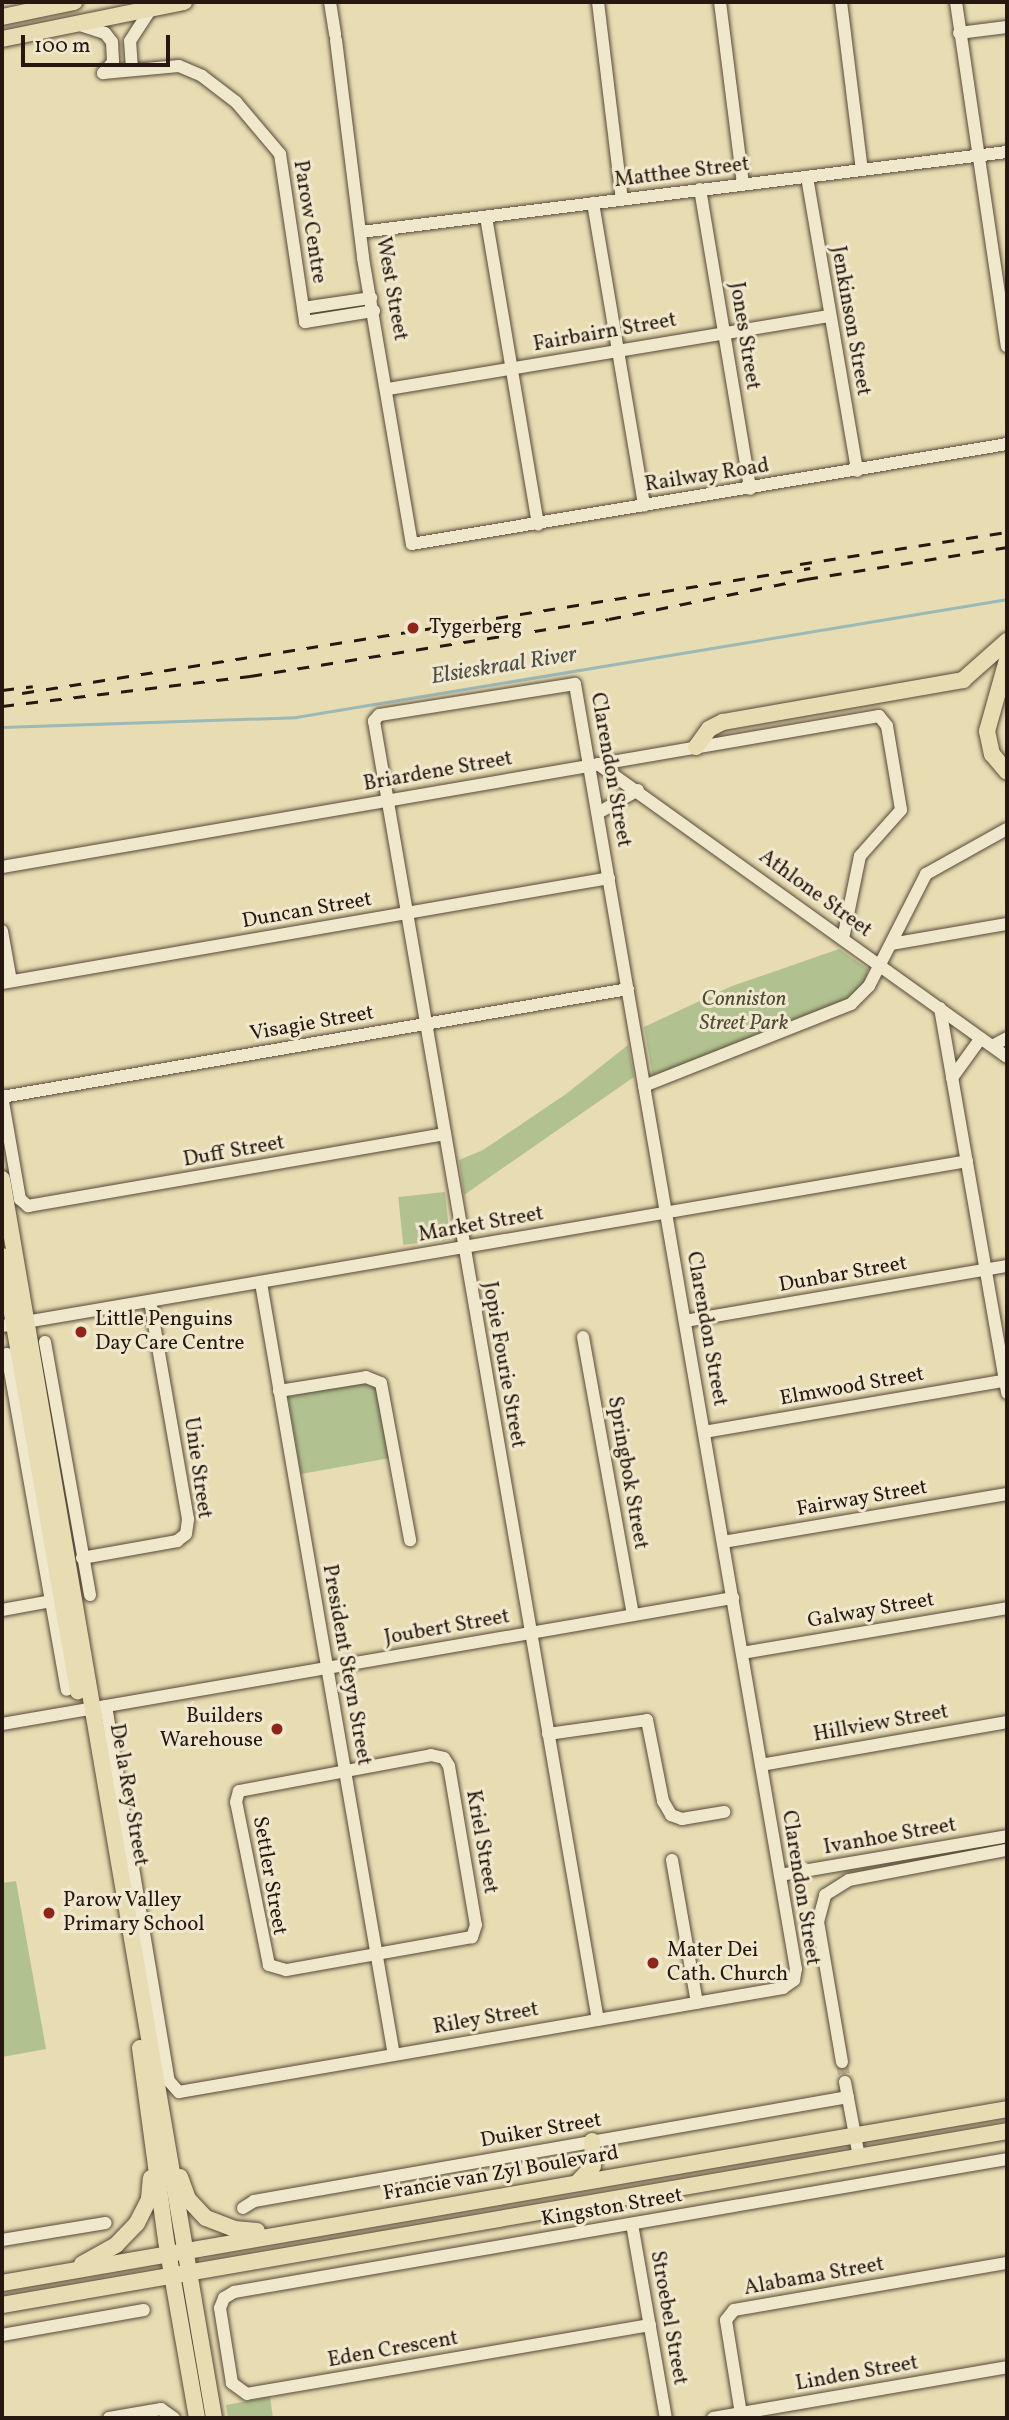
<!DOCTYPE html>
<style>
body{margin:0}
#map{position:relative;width:1009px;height:2420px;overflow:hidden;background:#e8dcb2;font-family:Vollkorn,serif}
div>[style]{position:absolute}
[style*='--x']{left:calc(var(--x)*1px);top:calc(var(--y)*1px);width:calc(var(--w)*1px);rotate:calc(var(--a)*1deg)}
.green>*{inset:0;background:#b1c290;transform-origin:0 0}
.stream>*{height:2.5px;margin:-1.25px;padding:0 1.25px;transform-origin:1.25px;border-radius:1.25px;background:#9bb9b6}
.minor-tunnel>*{height:12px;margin-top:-6px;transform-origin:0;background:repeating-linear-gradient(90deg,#c1b592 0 12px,transparent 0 18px)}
.roads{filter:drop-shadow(0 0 2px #564939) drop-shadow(0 0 2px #564939)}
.minor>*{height:12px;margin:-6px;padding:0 6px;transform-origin:6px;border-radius:6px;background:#f0e8cd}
.major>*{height:16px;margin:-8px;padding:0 8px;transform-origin:8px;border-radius:8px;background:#e8dcb2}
.rail>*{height:2.5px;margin-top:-1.25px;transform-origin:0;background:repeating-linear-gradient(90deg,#261811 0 12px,transparent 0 24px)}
.dots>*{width:19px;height:19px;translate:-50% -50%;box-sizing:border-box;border:4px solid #f0e8cd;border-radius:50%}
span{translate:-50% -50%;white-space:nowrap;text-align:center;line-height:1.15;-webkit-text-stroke:6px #f0e8cd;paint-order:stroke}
.street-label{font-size:21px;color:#261811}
.poi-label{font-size:21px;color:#261811}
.left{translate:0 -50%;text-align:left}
.right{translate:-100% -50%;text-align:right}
.park-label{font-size:21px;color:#504b37;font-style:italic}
.water-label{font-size:23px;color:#4f504b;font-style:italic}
.frame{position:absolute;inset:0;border:4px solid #261811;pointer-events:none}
.scale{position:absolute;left:21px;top:35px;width:149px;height:32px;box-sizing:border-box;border:4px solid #261811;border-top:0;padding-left:9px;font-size:21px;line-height:24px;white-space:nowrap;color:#261811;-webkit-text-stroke:5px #f0e8cd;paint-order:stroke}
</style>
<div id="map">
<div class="green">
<div style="clip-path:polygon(839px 949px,868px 969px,865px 983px,851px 998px,653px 1078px,644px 1027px,732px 986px)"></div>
<div style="clip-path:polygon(628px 1045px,634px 1077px,464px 1195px,459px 1160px,483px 1150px,566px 1094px)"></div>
<div style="left:445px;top:1192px;width:48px;height:47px;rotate:84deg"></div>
<div style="clip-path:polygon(365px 1381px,376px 1386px,390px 1458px,301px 1474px,288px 1397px)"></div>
<div style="clip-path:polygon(16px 1881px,46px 2049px,2px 2057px,2px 1883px)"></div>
<div style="clip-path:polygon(270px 2397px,273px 2418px,228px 2418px,226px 2405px)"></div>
</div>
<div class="stream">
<div style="--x:2;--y:727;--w:294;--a:-1.9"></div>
<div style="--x:296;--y:717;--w:721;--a:-9.42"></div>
</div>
<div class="minor-tunnel">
<div style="--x:842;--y:2062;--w:20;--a:81"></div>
</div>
<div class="roads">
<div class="minor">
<div style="--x:330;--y:2;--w:33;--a:81"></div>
<div style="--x:598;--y:2;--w:198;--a:83.1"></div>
<div style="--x:720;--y:2;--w:183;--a:82.8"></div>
<div style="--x:841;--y:2;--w:169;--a:82.9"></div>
<div style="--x:956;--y:2;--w:348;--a:81.6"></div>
<div style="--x:80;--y:25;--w:26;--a:18"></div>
<div style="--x:105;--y:33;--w:11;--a:52"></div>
<div style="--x:112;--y:42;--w:20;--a:87"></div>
<div style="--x:113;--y:62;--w:15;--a:132"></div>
<div style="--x:959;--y:33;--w:48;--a:-7.1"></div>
<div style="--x:336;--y:40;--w:220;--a:82.9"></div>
<div style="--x:363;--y:258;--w:290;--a:80.3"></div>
<div style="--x:412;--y:544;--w:603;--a:-9.54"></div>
<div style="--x:132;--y:69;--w:28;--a:-94"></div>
<div style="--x:130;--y:41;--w:38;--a:-57"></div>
<div style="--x:103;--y:73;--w:76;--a:-5.3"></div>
<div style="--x:179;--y:66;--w:25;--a:23"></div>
<div style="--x:202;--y:76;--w:43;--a:37.4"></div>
<div style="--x:236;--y:102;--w:68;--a:49.8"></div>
<div style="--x:280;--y:154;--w:170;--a:81.5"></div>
<div style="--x:305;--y:322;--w:70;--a:-9.1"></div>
<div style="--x:807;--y:177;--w:298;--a:80.3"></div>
<div style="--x:700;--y:189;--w:304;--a:80.5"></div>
<div style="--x:593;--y:203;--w:307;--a:80.4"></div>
<div style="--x:486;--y:217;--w:312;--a:80.4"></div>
<div style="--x:361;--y:232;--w:651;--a:-7.06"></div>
<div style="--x:303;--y:308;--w:69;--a:-8.4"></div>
<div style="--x:388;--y:389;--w:447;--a:-9.4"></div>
<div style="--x:598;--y:764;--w:503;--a:35.62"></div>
<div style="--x:598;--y:813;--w:46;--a:-29.9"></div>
<div style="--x:2;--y:867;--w:890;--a:-9.77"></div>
<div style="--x:879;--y:716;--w:13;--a:51"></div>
<div style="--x:887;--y:726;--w:85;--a:80.5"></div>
<div style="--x:901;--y:810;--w:62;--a:131.7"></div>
<div style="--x:860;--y:856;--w:85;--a:101.6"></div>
<div style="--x:2;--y:931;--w:51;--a:79.8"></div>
<div style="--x:891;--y:944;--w:118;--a:-9.8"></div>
<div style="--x:2;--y:983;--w:616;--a:-9.81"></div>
<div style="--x:940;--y:1008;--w:391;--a:80.1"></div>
<div style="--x:992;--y:1046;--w:17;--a:-28"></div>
<div style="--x:952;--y:1078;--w:49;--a:-54.1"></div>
<div style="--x:644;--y:1086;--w:223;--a:-21.6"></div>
<div style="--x:851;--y:1004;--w:25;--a:-45"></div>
<div style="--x:869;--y:986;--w:126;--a:-63"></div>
<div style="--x:926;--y:874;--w:93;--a:-29.1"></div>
<div style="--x:2;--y:1096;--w:105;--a:80.1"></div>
<div style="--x:20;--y:1199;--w:11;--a:41"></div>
<div style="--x:28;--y:1206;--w:423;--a:-9.8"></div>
<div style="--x:2;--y:1097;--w:635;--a:-9.79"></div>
<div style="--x:261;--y:1283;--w:783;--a:80.23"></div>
<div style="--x:685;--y:1321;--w:327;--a:-9.7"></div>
<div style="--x:2;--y:1326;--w:979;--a:-9.7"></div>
<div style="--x:583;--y:1337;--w:282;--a:79.8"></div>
<div style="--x:45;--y:1342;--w:257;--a:79.9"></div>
<div style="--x:7;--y:1354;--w:341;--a:79.9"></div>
<div style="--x:279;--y:1391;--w:88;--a:-9.1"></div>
<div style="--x:366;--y:1377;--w:16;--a:22"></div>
<div style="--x:381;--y:1383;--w:160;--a:79.5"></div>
<div style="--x:704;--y:1432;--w:307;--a:-9.7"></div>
<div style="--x:723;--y:1542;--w:288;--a:-9.6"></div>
<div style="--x:82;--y:1558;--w:97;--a:-10.1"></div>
<div style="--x:177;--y:1541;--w:11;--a:-38"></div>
<div style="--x:186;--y:1534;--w:15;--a:-82"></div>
<div style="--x:188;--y:1519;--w:220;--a:-99.9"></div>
<div style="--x:2;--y:1610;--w:51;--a:-10.2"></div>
<div style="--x:742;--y:1653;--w:269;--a:-9.6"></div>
<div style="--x:106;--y:1706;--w:380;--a:80.5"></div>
<div style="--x:169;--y:2081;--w:15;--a:48"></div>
<div style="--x:179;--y:2092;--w:613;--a:-9.77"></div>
<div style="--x:783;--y:1988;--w:14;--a:-36"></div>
<div style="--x:794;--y:1980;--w:11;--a:-80"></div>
<div style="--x:796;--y:1969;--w:1304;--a:-99.76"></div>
<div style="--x:575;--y:684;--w:198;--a:171"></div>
<div style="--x:379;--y:715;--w:8;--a:130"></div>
<div style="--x:374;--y:721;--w:1318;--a:80.22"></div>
<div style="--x:2;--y:1724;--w:742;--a:-9.78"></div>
<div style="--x:548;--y:1734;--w:100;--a:-8"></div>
<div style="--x:647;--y:1720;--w:83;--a:78.8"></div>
<div style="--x:663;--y:1801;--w:16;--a:60"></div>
<div style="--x:671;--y:1815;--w:12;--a:20"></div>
<div style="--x:682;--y:1819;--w:43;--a:-9.5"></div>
<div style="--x:431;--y:1755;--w:13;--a:13"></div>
<div style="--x:444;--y:1758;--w:9;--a:58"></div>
<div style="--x:449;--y:1766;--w:161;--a:80.4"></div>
<div style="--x:476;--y:1925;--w:13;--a:108"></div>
<div style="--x:472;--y:1937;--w:189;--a:169.9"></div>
<div style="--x:286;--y:1970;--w:18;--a:-164"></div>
<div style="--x:269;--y:1965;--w:166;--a:-101.4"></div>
<div style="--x:236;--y:1802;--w:11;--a:-75"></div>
<div style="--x:239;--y:1791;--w:195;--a:-10.6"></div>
<div style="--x:761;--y:1765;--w:250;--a:-9.9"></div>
<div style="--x:672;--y:1860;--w:145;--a:80.1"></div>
<div style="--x:780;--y:1875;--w:230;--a:-9.7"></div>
<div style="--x:842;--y:2062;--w:142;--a:-99.7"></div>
<div style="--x:818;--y:1922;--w:28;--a:-75"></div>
<div style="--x:825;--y:1895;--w:28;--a:-32"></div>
<div style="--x:849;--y:1880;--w:161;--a:-10.8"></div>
<div style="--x:845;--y:2082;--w:76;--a:79.4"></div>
<div style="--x:243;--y:2208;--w:13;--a:-32"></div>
<div style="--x:254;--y:2201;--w:603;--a:-9.93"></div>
<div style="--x:632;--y:2224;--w:197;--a:80.1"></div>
<div style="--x:2;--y:2240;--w:105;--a:-9.3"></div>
<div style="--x:650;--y:2325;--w:409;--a:170.3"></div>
<div style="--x:247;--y:2394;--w:19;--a:-144"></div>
<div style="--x:232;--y:2383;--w:76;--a:-99.1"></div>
<div style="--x:220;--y:2308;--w:11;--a:-68"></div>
<div style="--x:224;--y:2298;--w:12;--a:-31"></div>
<div style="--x:234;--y:2292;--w:784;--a:-9.76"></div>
<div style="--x:2;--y:2335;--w:144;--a:-10"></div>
<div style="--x:741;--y:2414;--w:95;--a:-99.1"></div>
<div style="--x:726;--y:2320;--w:13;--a:-51"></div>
<div style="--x:734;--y:2310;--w:277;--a:-9.8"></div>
<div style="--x:109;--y:2418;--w:53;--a:-9.8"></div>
<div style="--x:161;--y:2409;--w:16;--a:35"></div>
<div style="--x:713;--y:2418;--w:298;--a:-9.8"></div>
</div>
<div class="major">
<div style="--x:2;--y:17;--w:74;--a:-11.8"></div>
<div style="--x:2;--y:39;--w:186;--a:-11.5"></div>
<div style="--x:1007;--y:660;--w:74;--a:105.7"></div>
<div style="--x:987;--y:731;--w:24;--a:78"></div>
<div style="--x:992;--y:754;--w:23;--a:50"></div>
<div style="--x:696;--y:747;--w:22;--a:-54"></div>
<div style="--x:709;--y:729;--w:16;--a:-27"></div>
<div style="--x:723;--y:722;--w:244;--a:-9.9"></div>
<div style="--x:963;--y:680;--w:59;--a:-41.6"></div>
<div style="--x:2;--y:1179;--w:1257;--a:80.29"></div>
<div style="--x:2;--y:1256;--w:442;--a:80.1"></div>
<div style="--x:140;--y:2048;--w:194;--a:82.3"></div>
<div style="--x:166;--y:2240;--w:181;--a:80.1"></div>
<div style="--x:180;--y:2177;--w:23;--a:70"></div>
<div style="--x:188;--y:2199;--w:26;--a:47"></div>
<div style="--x:206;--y:2218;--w:30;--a:21"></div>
<div style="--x:234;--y:2229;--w:23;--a:5"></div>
<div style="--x:577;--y:2183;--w:23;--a:-47"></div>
<div style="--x:593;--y:2166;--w:25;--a:-92"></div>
<div style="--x:82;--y:2264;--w:39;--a:-29"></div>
<div style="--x:116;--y:2245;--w:30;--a:-46"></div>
<div style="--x:137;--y:2223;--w:27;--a:-63"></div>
<div style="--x:149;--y:2199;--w:21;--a:-85"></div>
<div style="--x:2;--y:2283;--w:1020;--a:-9.82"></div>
<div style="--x:2;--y:2305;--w:1020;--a:-9.82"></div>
</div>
</div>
<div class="rail">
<div style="--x:800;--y:564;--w:209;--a:-8.8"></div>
<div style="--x:2;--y:690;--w:31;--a:-7"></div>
<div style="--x:22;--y:693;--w:798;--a:-9.01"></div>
<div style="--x:2;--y:706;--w:250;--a:-6.9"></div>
<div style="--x:250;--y:676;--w:363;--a:-9"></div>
<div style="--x:609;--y:619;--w:201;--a:-11.5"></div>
<div style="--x:806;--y:579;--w:204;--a:-9"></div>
</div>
<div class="dots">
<div style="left:413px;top:628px;background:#8f2418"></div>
<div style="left:81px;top:1332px;background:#8f2418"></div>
<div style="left:277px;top:1729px;background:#8f2418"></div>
<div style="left:49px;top:1913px;background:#8f2418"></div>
<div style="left:653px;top:1963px;background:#8f2418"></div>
</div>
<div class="street-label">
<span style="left:682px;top:173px;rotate:-7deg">Matthee Street</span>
<span style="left:309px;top:222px;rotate:81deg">Parow Centre</span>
<span style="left:391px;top:289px;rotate:80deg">West Street</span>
<span style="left:850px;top:321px;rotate:80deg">Jenkinson Street</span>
<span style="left:605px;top:333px;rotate:-10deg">Fairbairn Street</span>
<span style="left:744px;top:336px;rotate:81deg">Jones Street</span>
<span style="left:707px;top:476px;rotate:-9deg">Railway Road</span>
<span style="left:610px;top:770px;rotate:80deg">Clarendon Street</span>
<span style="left:438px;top:772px;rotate:-10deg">Briardene Street</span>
<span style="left:815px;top:894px;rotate:36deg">Athlone Street</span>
<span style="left:307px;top:911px;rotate:-10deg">Duncan Street</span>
<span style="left:312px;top:1024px;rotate:-10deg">Visagie Street</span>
<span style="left:234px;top:1152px;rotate:-10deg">Duff Street</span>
<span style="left:481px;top:1225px;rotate:-10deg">Market Street</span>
<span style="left:843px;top:1275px;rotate:-10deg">Dunbar Street</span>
<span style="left:706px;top:1329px;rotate:80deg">Clarendon Street</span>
<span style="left:503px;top:1365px;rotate:80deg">Jopie Fourie Street</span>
<span style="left:852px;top:1387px;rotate:-10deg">Elmwood Street</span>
<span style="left:197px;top:1468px;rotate:82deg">Unie Street</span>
<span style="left:627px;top:1473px;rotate:80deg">Springbok Street</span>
<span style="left:862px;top:1499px;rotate:-10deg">Fairway Street</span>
<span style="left:871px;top:1611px;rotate:-10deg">Galway Street</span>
<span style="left:447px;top:1628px;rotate:-10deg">Joubert Street</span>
<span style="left:346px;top:1665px;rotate:80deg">President Steyn Street</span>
<span style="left:881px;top:1724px;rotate:-10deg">Hillview Street</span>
<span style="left:128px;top:1795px;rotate:80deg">De la Rey Street</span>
<span style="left:890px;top:1837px;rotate:-10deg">Ivanhoe Street</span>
<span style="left:481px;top:1842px;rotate:80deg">Kriel Street</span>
<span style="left:269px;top:1876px;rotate:80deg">Settler Street</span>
<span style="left:800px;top:1888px;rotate:81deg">Clarendon Street</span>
<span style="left:486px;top:2019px;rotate:-10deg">Riley Street</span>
<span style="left:541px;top:2131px;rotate:-10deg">Duiker Street</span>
<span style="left:501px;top:2174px;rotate:-10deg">Francie van Zyl Boulevard</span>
<span style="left:612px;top:2208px;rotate:-10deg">Kingston Street</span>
<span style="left:814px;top:2277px;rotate:-10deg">Alabama Street</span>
<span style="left:668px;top:2318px;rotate:80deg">Stroebel Street</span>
<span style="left:393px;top:2350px;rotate:-10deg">Eden Crescent</span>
<span style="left:857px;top:2374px;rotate:-10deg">Linden Street</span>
</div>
<div class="poi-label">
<span class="left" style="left:429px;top:628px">Tygerberg</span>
<span class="left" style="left:95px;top:1332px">Little Penguins<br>Day Care Centre</span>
<span class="right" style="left:263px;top:1729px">Builders<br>Warehouse</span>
<span class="left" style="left:63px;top:1913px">Parow Valley<br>Primary School</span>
<span class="left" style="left:667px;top:1963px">Mater Dei<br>Cath. Church</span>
</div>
<div class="park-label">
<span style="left:744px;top:1012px">Conniston<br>Street Park</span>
</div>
<div class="water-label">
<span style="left:504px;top:666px;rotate:-9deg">Elsieskraal River</span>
</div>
<div class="frame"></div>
<div class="scale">100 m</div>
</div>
